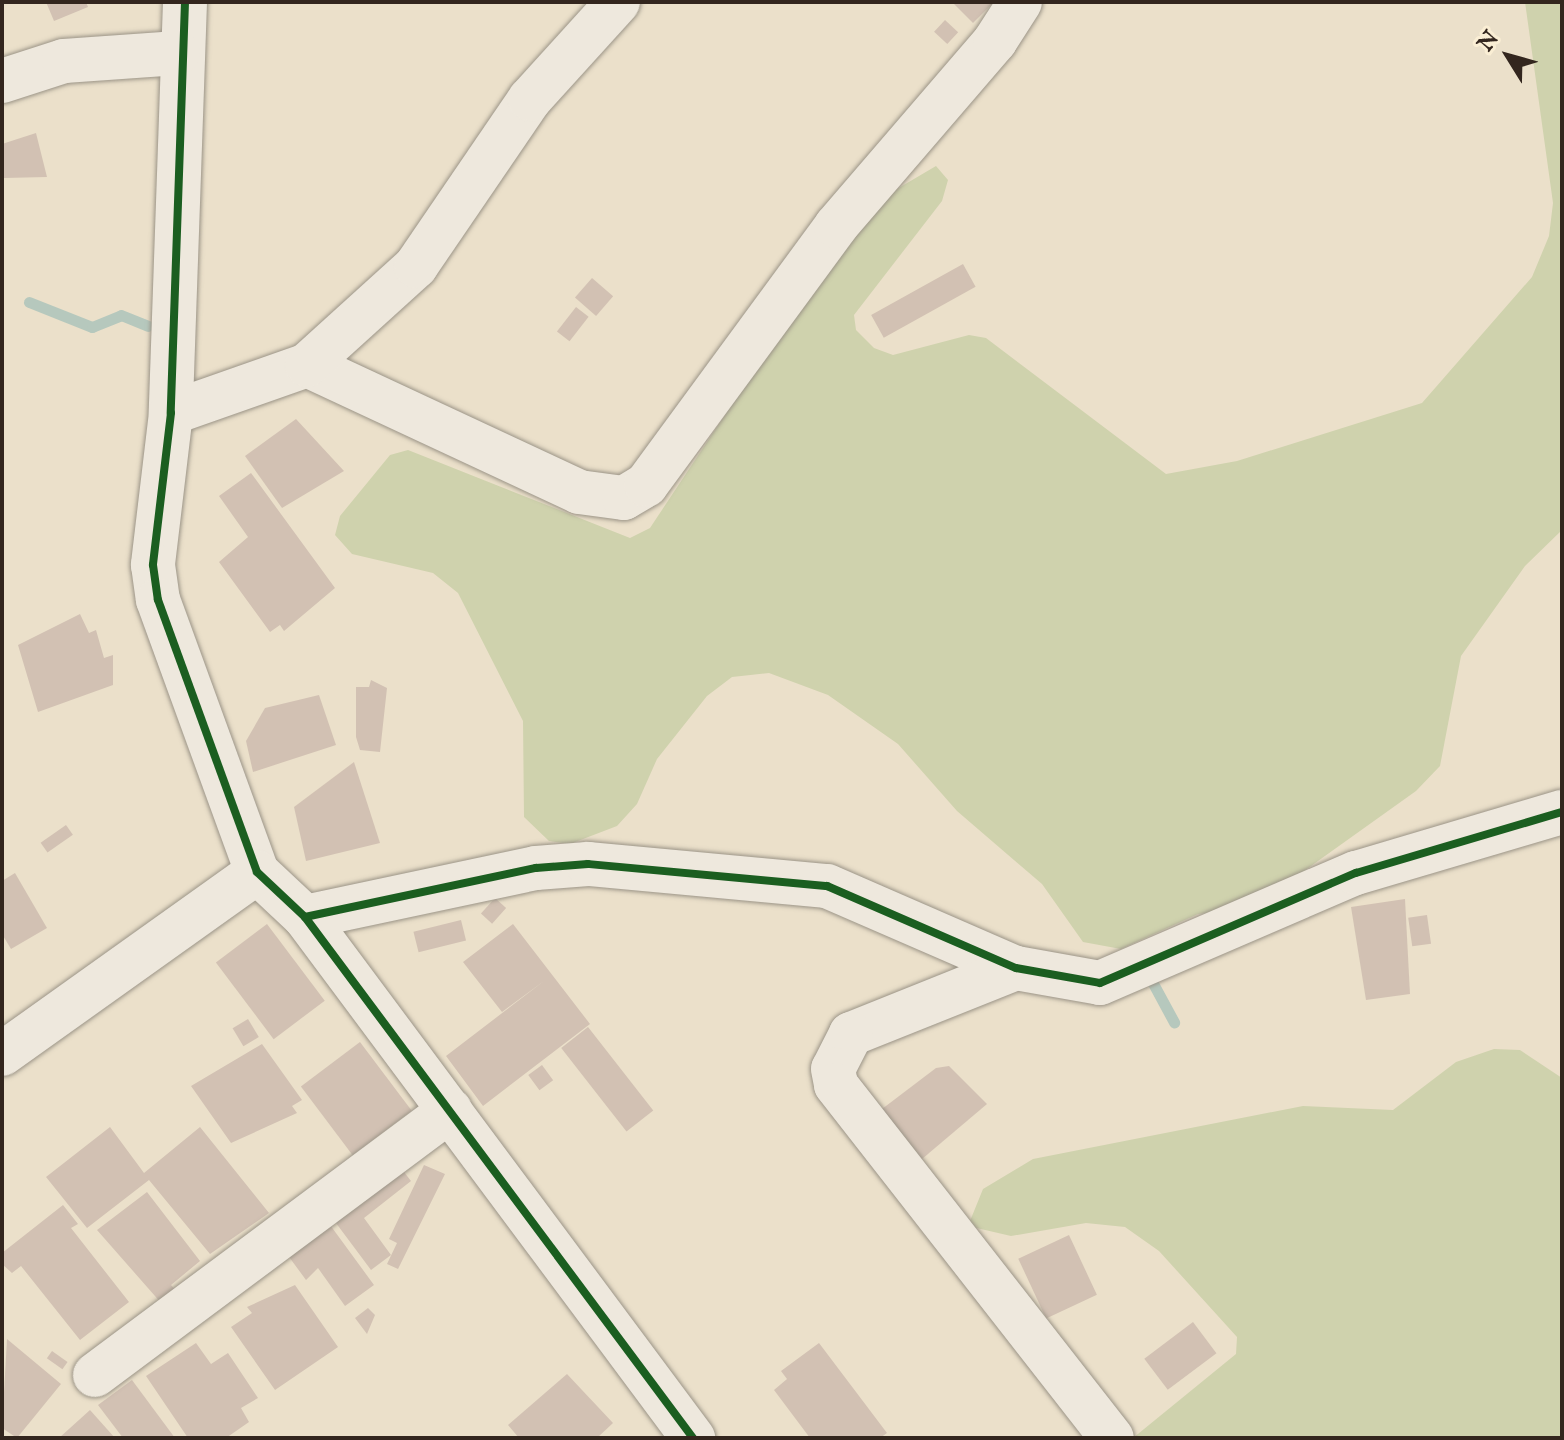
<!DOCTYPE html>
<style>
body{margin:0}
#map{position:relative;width:1564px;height:1440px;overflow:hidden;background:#ebe0ca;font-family:"IM FELL English",serif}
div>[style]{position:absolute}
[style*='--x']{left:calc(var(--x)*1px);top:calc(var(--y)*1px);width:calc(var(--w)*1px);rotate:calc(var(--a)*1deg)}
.green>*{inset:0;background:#cfd2ad}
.stream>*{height:11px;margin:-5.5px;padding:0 5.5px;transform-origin:5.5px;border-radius:5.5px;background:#b6c8bd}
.building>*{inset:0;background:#d2c1b3;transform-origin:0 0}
.roads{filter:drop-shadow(0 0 2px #9b9487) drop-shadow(0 0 2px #9b9487)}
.minor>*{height:44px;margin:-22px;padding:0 22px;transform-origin:22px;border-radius:22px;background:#eee8dd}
.cycleway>*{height:8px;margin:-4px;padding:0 4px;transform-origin:4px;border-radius:4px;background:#1b5e20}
span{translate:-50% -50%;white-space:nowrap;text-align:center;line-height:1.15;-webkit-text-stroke:6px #faeed4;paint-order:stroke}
.frame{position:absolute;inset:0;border:4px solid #33261e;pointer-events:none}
.north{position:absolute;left:1468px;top:16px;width:80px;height:80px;-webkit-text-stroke:6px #faeed4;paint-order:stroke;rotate:307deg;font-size:22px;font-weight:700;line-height:32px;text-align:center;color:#33261e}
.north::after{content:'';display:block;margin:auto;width:28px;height:36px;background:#33261e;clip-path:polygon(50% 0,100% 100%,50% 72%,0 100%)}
</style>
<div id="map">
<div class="green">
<div style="clip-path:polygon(1525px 2px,1562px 2px,1562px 530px,1525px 566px,1461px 656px,1440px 766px,1416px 791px,1252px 908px,1198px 914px,1121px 949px,1083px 942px,1042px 884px,957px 811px,898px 744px,828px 695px,769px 673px,732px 677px,707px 696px,657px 759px,637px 804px,617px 826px,570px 844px,549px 841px,524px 817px,523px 721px,458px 593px,433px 573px,352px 554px,335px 535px,340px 516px,390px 455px,408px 450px,630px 538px,650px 528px,837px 246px,885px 196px,936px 166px,948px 180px,942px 201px,854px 315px,856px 330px,874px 348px,893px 355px,969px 335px,986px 338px,1166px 474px,1237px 461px,1422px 403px,1532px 277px,1549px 236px,1553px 203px)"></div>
<div style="clip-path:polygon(1494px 1049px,1520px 1050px,1562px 1078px,1562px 1438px,1133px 1438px,1236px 1354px,1237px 1337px,1159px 1251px,1125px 1227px,1086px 1223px,1011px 1236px,968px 1226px,983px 1189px,1033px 1159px,1303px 1106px,1393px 1110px,1456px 1062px)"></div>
</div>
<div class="stream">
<div style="--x:29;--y:302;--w:68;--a:21.6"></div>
<div style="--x:92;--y:327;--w:31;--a:-22"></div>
<div style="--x:121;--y:315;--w:29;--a:22"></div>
<div style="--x:1148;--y:974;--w:55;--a:61.6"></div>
</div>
<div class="building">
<div style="clip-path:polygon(46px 2px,86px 2px,88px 7px,54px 21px)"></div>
<div style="clip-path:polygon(952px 2px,994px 2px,973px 23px)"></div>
<div style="left:945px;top:20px;width:18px;height:16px;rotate:43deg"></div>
<div style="clip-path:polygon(36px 133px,47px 177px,4px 178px,2px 144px)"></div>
<div style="left:963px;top:264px;width:26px;height:105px;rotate:61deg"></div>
<div style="left:592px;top:278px;width:28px;height:26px;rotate:41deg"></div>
<div style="left:576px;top:307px;width:16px;height:31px;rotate:38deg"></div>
<div style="clip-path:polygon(296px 419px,344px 471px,282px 508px,245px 456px)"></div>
<div style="clip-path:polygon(251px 473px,335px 588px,284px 631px,280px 625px,270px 632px,219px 562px,248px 537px,219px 496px)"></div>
<div style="clip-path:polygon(80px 614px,89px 633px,96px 630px,104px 658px,113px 655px,113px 685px,38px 712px,18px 645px)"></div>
<div style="clip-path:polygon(371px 680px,387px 688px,380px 752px,360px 750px,356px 737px,356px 687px,369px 687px)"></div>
<div style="clip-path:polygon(319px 695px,336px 745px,253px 772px,246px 741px,265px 708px)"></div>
<div style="clip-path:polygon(354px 762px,380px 843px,306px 861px,294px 807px)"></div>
<div style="left:66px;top:825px;width:12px;height:31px;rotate:55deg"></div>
<div style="clip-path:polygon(15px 873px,47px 928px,11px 949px,2px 934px,2px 881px)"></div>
<div style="left:495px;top:898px;width:15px;height:21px;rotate:42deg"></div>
<div style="clip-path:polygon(1405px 899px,1410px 994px,1366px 1000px,1351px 907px)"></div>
<div style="left:1427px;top:915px;width:29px;height:19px;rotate:82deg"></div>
<div style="left:461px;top:920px;width:21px;height:49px;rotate:76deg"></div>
<div style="left:267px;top:924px;width:96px;height:64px;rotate:53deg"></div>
<div style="clip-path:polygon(513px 924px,590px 1024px,483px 1106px,446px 1056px,544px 981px,502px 1012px,463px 962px)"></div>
<div style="left:248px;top:1019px;width:21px;height:18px;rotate:59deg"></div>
<div style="left:588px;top:1027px;width:106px;height:34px;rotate:52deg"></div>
<div style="left:360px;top:1042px;width:86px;height:74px;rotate:53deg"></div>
<div style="clip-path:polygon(262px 1044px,302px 1100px,292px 1106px,297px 1113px,231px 1143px,191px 1086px)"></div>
<div style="left:542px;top:1065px;width:19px;height:17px;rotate:54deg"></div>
<div style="clip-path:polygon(949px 1066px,987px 1104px,922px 1159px,882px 1109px,936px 1068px)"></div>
<div style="clip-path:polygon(110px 1127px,144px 1173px,200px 1127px,269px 1213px,210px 1254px,149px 1180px,87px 1228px,46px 1177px)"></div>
<div style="clip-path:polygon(397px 1163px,411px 1181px,364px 1218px,391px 1255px,371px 1270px,330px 1215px)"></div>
<div style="clip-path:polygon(424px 1165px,445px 1174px,398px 1269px,387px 1264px,397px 1243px,389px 1239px)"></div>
<div style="clip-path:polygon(147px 1192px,200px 1261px,171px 1285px,178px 1293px,162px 1304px,97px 1230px)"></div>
<div style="clip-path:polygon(63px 1205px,78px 1224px,71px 1228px,129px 1302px,80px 1340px,21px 1266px,12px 1273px,2px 1264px,2px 1253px)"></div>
<div style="clip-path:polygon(325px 1218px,374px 1285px,345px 1306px,318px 1268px,306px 1280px,284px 1250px)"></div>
<div style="left:1069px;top:1235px;width:66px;height:56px;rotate:65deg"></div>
<div style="clip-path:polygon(295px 1285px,338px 1347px,275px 1390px,231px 1327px,252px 1313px,247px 1307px)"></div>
<div style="clip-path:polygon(368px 1308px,375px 1315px,367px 1334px,355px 1318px)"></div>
<div style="left:1193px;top:1322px;width:39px;height:61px;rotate:53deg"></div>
<div style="clip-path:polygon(7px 1339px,61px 1384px,17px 1438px,2px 1428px)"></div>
<div style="clip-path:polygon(196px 1343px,211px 1364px,228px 1353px,258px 1398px,241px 1408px,249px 1422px,226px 1438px,188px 1438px,146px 1376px)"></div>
<div style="clip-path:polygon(819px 1343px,887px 1433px,880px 1438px,810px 1438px,774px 1390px,787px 1379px,781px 1371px)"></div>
<div style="left:52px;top:1351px;width:19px;height:9px;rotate:35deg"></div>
<div style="clip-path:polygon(567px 1374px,613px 1423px,597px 1438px,519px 1438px,508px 1425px)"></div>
<div style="clip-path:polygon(132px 1380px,175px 1438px,123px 1438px,98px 1405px)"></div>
<div style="clip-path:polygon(90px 1410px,115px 1438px,59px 1438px)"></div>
</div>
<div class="roads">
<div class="minor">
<div style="--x:185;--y:2;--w:411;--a:92"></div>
<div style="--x:171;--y:413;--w:153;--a:96.8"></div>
<div style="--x:153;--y:565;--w:35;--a:82"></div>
<div style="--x:158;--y:600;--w:289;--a:70"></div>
<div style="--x:257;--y:872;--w:66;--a:43.2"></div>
<div style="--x:305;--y:917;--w:650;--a:53.32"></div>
<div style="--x:2;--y:81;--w:65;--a:-17.9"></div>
<div style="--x:64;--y:61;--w:114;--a:-4"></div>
<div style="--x:307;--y:365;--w:300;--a:25"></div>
<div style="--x:579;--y:492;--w:45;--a:7.6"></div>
<div style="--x:624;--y:498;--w:26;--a:-31"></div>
<div style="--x:646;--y:485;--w:321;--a:-53.7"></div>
<div style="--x:836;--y:226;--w:244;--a:-49.3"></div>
<div style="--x:995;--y:41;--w:46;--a:-57.3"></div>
<div style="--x:171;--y:413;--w:144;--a:-19.4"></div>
<div style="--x:307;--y:365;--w:147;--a:-42.2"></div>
<div style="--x:416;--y:266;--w:202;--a:-55.7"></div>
<div style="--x:530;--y:99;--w:131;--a:-47.8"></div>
<div style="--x:305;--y:917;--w:236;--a:-12"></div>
<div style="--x:536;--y:868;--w:52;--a:-4.4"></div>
<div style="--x:588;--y:864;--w:240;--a:5.3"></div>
<div style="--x:827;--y:886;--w:206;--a:23.5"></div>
<div style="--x:1016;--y:968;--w:85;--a:10.1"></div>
<div style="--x:1100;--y:983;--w:279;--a:-23.3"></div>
<div style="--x:1356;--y:873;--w:215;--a:-16.5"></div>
<div style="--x:1016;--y:968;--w:178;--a:158.2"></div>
<div style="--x:851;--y:1034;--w:39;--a:117"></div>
<div style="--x:833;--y:1069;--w:16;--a:79"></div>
<div style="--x:836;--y:1085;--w:448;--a:52"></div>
<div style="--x:2;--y:1054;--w:313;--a:-35.5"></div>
<div style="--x:95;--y:1375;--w:443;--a:-36.7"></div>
</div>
</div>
<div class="cycleway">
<div style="--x:185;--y:2;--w:411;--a:92"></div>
<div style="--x:171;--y:413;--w:153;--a:96.8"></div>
<div style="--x:153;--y:565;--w:35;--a:82"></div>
<div style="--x:158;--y:600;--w:289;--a:70"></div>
<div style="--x:257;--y:872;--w:66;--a:43.2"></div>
<div style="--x:305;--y:917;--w:650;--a:53.32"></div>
<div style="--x:305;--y:917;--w:236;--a:-12"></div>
<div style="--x:536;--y:868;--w:52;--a:-4.4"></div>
<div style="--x:588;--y:864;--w:240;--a:5.3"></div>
<div style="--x:827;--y:886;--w:206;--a:23.5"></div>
<div style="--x:1016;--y:968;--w:85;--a:10.1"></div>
<div style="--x:1100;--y:983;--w:279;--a:-23.3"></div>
<div style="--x:1356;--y:873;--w:215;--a:-16.5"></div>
</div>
<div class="frame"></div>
<div class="north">N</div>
</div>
